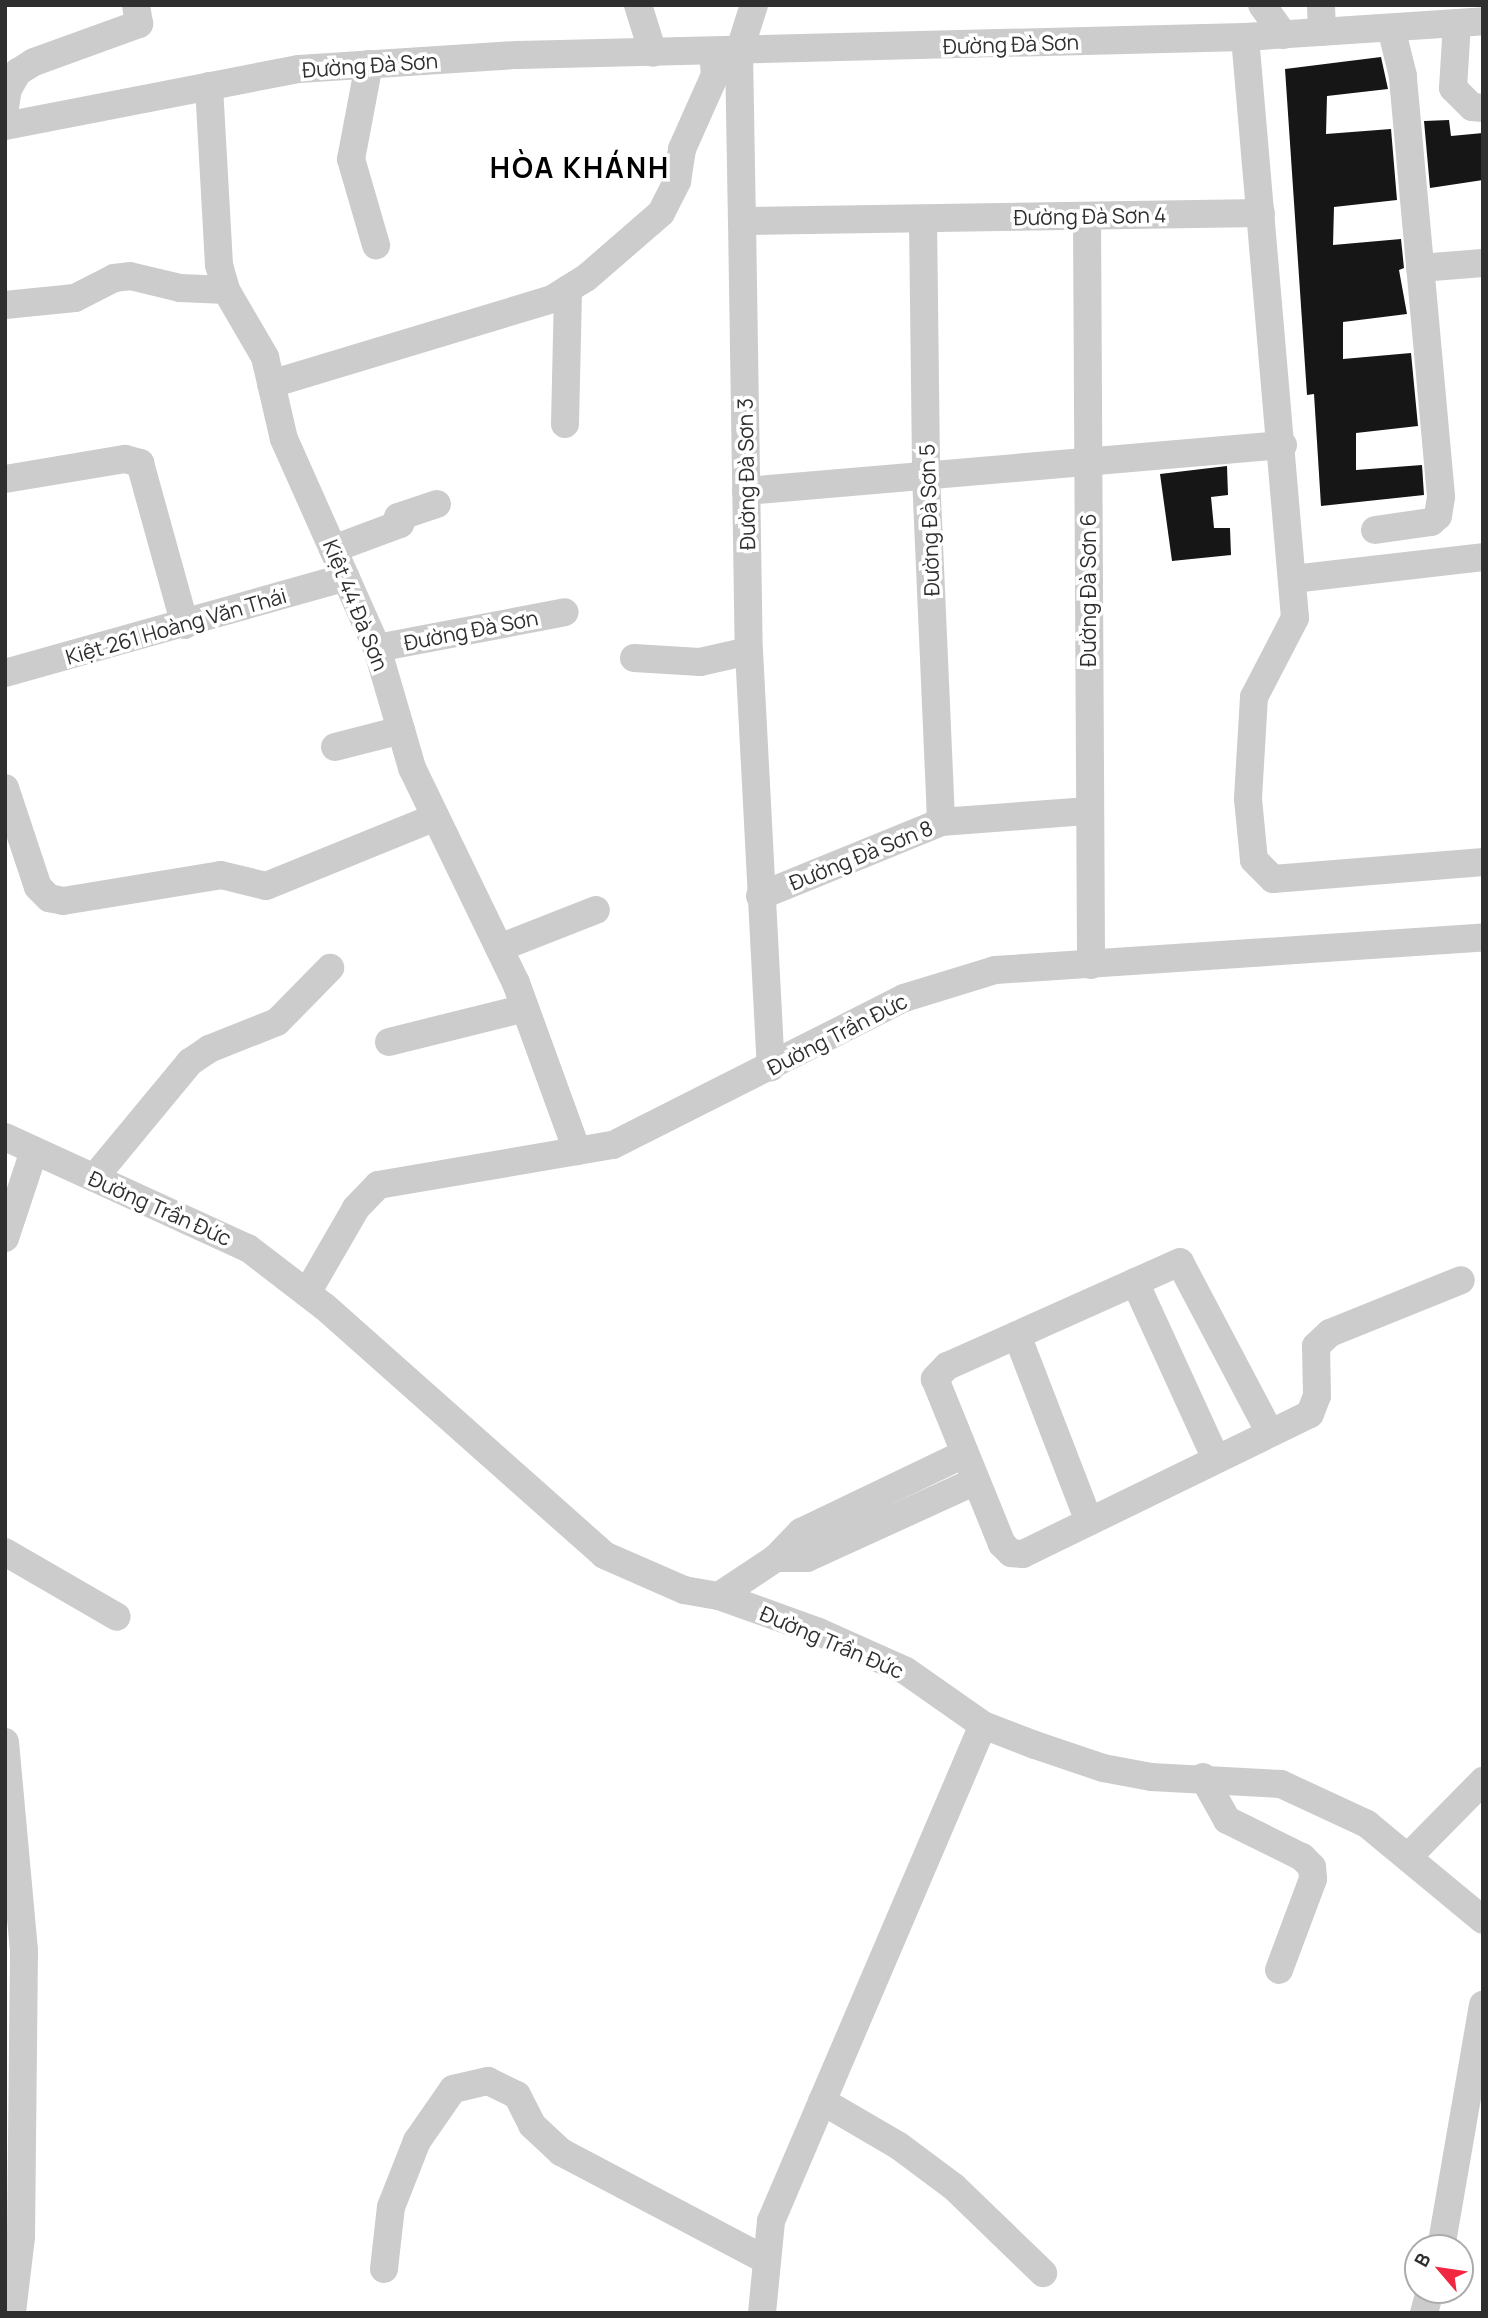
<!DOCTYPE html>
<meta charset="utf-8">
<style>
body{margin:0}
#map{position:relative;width:1488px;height:2318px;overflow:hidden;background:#fff;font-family:Manrope,sans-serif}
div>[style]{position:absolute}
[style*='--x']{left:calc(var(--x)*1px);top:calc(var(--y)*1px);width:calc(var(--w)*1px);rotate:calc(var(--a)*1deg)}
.building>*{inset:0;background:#161616}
.minor>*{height:28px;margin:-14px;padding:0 14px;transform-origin:14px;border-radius:14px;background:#ccc}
span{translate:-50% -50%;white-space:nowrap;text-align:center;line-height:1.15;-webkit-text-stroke:7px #fff;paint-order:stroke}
.street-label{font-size:21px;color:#2f2f2f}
.district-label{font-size:28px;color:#000;font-weight:700;letter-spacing:2px}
.frame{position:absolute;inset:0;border:7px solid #2f2f2f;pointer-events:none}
.north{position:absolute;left:1404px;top:2234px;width:70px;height:70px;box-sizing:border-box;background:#fff;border:2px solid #acacac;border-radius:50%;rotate:299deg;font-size:19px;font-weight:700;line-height:28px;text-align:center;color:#2f2f2f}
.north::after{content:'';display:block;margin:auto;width:24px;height:32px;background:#f12641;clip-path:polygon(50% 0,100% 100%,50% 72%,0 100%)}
</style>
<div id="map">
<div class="building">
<div style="clip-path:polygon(1381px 57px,1388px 89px,1327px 96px,1326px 134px,1391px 129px,1397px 200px,1334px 207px,1333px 245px,1401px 239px,1404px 268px,1399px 270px,1407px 314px,1343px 322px,1343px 359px,1411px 353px,1418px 426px,1356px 433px,1356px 470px,1422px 465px,1424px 495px,1321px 506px,1314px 394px,1307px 395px,1285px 69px)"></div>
<div style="clip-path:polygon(1449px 120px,1451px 136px,1483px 133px,1483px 180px,1430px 188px,1424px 121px)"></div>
<div style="clip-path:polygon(1227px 466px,1228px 495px,1211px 497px,1214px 528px,1230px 528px,1231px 555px,1172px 561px,1160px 474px)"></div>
</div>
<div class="minor">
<div style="--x:638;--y:5;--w:50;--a:72.6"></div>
<div style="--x:754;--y:5;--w:49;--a:107.7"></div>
<div style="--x:739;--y:52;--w:169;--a:89"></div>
<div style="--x:742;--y:221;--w:430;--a:89.1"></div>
<div style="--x:749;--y:651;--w:417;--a:87"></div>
<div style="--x:1262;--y:5;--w:37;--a:54"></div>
<div style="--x:1321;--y:5;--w:27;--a:88"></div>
<div style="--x:1457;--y:23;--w:65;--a:93.5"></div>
<div style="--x:1453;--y:88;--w:27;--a:45"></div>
<div style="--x:1472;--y:107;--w:11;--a:5"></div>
<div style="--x:1245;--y:37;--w:583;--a:85.08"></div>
<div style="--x:1295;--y:618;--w:89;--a:117.4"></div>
<div style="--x:1254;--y:697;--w:102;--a:93.4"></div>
<div style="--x:1248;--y:799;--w:61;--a:84.4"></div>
<div style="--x:1254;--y:860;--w:27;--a:45"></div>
<div style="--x:1273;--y:879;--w:211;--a:-4.6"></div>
<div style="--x:369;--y:64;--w:97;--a:100.7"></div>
<div style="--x:351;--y:159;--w:90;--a:73.8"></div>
<div style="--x:209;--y:86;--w:179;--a:86.8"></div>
<div style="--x:219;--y:265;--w:26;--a:74"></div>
<div style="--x:226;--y:290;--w:78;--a:59.8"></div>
<div style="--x:265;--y:357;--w:84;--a:77"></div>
<div style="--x:284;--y:439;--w:229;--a:66"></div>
<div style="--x:377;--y:648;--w:125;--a:73.7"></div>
<div style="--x:412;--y:768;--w:239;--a:64.2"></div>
<div style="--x:516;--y:983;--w:179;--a:70"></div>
<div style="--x:5;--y:107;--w:18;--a:-81"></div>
<div style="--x:8;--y:89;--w:20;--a:-60"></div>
<div style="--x:18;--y:72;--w:19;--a:-32"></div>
<div style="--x:34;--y:62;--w:112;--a:-19.9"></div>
<div style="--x:139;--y:24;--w:19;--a:-99"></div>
<div style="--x:5;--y:126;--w:299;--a:-11"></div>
<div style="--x:299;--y:69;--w:219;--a:-3.7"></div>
<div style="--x:518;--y:55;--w:727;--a:-1.42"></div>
<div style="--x:1245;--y:37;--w:239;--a:-3.8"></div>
<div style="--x:1087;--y:216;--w:749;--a:89.69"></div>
<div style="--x:923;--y:219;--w:257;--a:89.3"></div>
<div style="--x:926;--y:476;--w:346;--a:87.5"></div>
<div style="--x:742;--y:221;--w:519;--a:-0.88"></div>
<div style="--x:1420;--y:268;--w:63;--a:-4.5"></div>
<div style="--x:5;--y:305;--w:70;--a:-5.7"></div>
<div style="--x:75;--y:298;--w:44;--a:-27.1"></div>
<div style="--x:114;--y:278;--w:16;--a:-7"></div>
<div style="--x:130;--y:276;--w:51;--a:13.5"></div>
<div style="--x:180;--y:288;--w:46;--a:2.5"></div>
<div style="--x:271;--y:384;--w:294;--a:-16.8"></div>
<div style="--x:552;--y:299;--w:40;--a:-32"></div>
<div style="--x:586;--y:278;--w:99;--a:-40.9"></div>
<div style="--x:661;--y:213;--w:36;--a:-63"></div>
<div style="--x:677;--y:181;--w:32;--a:-81"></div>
<div style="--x:682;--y:149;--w:81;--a:-66"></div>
<div style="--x:715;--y:75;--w:23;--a:-95"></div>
<div style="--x:565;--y:424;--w:135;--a:-88.7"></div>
<div style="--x:5;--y:479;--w:122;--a:-9.5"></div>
<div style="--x:125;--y:459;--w:16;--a:15"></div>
<div style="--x:140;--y:463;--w:168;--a:74.5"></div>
<div style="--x:746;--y:491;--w:539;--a:-4.9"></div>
<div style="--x:1375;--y:530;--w:57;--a:-8.1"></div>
<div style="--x:1431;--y:522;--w:9;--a:-41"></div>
<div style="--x:1438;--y:516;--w:20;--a:-81"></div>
<div style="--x:1441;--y:496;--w:422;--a:-95.2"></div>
<div style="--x:1403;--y:76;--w:49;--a:-104"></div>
<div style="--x:333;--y:549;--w:72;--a:-20.5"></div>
<div style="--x:400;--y:524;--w:7;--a:-106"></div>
<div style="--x:398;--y:517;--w:41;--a:-18.4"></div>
<div style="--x:1293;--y:579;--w:191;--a:-6.6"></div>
<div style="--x:377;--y:648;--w:191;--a:-10.8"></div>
<div style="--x:634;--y:658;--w:66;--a:3.5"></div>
<div style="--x:700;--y:662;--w:50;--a:-12.7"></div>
<div style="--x:5;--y:673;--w:354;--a:-15.7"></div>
<div style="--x:335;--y:747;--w:68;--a:-14.4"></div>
<div style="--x:5;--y:788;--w:104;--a:71.6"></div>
<div style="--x:38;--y:887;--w:16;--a:45"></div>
<div style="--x:49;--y:898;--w:14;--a:12"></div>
<div style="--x:63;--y:901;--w:160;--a:-9.3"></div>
<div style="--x:221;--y:875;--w:46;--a:13.7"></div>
<div style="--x:266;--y:886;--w:183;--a:-22.1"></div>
<div style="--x:760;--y:896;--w:196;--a:-22.2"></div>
<div style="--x:941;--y:822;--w:148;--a:-4.3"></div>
<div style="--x:499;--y:948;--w:104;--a:-21.4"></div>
<div style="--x:389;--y:1042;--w:140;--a:-14"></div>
<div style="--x:5;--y:1137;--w:267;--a:24.6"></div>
<div style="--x:248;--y:1248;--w:97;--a:37.5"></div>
<div style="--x:325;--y:1307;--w:373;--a:41.6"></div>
<div style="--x:604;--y:1555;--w:87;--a:23.6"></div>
<div style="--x:684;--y:1590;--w:36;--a:10"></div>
<div style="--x:719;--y:1596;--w:106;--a:19.8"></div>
<div style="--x:819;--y:1632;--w:95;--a:24.1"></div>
<div style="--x:906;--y:1671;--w:94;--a:35"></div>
<div style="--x:983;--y:1725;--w:56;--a:21"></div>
<div style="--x:1035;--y:1745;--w:72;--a:18.7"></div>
<div style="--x:1103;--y:1768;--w:49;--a:10.6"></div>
<div style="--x:1151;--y:1777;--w:130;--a:3.1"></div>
<div style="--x:1281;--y:1784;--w:95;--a:24.9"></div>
<div style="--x:1367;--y:1824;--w:151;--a:39.6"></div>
<div style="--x:94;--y:1178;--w:151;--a:-50.4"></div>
<div style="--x:190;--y:1062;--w:23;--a:-34"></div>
<div style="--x:209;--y:1049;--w:73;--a:-21.7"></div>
<div style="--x:277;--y:1022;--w:76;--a:-45.5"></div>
<div style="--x:5;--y:1238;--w:92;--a:-71.6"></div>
<div style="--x:1135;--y:1282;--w:195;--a:65.4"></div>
<div style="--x:307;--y:1293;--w:98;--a:-60"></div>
<div style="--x:356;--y:1208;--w:32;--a:-46"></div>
<div style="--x:378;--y:1185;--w:238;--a:-9.7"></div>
<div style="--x:613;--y:1145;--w:326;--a:-26.8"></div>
<div style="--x:904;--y:998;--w:95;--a:-17.1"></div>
<div style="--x:995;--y:970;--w:489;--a:-3.8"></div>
<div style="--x:1017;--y:1335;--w:200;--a:68.9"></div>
<div style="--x:1270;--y:1433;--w:193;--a:-117.8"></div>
<div style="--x:1180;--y:1262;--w:255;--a:155.9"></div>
<div style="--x:947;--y:1366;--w:18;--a:133"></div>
<div style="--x:935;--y:1379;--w:178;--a:67.9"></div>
<div style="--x:1002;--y:1544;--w:13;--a:45"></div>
<div style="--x:1011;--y:1553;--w:12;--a:5"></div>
<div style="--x:1023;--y:1554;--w:319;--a:-26"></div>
<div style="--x:1310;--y:1414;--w:19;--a:-69"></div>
<div style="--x:1317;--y:1396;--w:50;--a:-91.1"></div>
<div style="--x:1316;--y:1346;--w:19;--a:-43"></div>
<div style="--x:1330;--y:1333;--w:141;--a:-22"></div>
<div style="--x:964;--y:1454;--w:181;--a:154.4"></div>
<div style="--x:801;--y:1532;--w:36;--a:134"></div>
<div style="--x:776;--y:1558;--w:31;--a:0"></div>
<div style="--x:807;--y:1558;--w:183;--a:-24.5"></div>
<div style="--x:5;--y:1552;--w:129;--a:30.1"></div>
<div style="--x:719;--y:1596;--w:69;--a:-33.7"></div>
<div style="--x:5;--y:1742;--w:210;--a:84.8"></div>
<div style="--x:24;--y:1951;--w:286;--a:90.6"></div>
<div style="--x:21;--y:2237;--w:77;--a:96.8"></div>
<div style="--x:1203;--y:1777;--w:49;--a:60.8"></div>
<div style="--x:1227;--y:1820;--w:84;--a:26.3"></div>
<div style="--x:1302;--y:1857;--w:14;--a:45"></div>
<div style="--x:1312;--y:1867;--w:12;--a:85"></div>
<div style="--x:1313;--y:1879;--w:97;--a:110.5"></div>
<div style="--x:1408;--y:1857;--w:107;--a:-45.4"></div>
<div style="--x:822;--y:2101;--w:89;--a:30.3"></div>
<div style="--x:899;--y:2146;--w:69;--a:36.7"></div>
<div style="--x:954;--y:2187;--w:124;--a:44"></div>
<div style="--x:1441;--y:2248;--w:247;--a:-80.2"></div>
<div style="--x:384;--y:2269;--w:62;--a:-83.6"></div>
<div style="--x:391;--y:2207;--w:71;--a:-68.5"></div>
<div style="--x:417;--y:2141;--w:63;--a:-55.3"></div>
<div style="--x:453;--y:2089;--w:36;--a:-13"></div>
<div style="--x:488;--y:2081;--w:32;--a:26"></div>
<div style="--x:517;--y:2095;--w:34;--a:63"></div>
<div style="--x:532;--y:2125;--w:40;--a:43"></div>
<div style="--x:561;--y:2152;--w:232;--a:27.8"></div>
<div style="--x:762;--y:2313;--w:92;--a:-84.4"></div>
<div style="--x:771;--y:2221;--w:539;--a:-66.86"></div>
<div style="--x:1424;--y:2313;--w:24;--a:-75"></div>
</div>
<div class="street-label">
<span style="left:1011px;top:44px;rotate:-2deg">Đường Đà Sơn</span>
<span style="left:370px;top:65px;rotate:-4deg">Đường Đà Sơn</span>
<span style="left:1090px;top:216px;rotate:-1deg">Đường Đà Sơn 4</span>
<span style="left:746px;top:474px;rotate:-91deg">Đường Đà Sơn 3</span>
<span style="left:929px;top:520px;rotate:-92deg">Đường Đà Sơn 5</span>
<span style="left:1088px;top:590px;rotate:-90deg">Đường Đà Sơn 6</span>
<span style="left:356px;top:605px;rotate:68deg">Kiệt 44 Đà Sơn</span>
<span style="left:176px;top:626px;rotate:-16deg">Kiệt 261 Hoàng Văn Thái</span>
<span style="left:471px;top:630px;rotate:-11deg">Đường Đà Sơn</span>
<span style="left:861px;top:855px;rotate:-22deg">Đường Đà Sơn 8</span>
<span style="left:837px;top:1034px;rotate:-27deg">Đường Trần Đức</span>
<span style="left:160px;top:1208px;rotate:24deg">Đường Trần Đức</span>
<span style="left:832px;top:1642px;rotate:23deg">Đường Trần Đức</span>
</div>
<div class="district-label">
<span style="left:580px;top:167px">HÒA KHÁNH</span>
</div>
<div class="frame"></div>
<div class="north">B</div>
</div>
